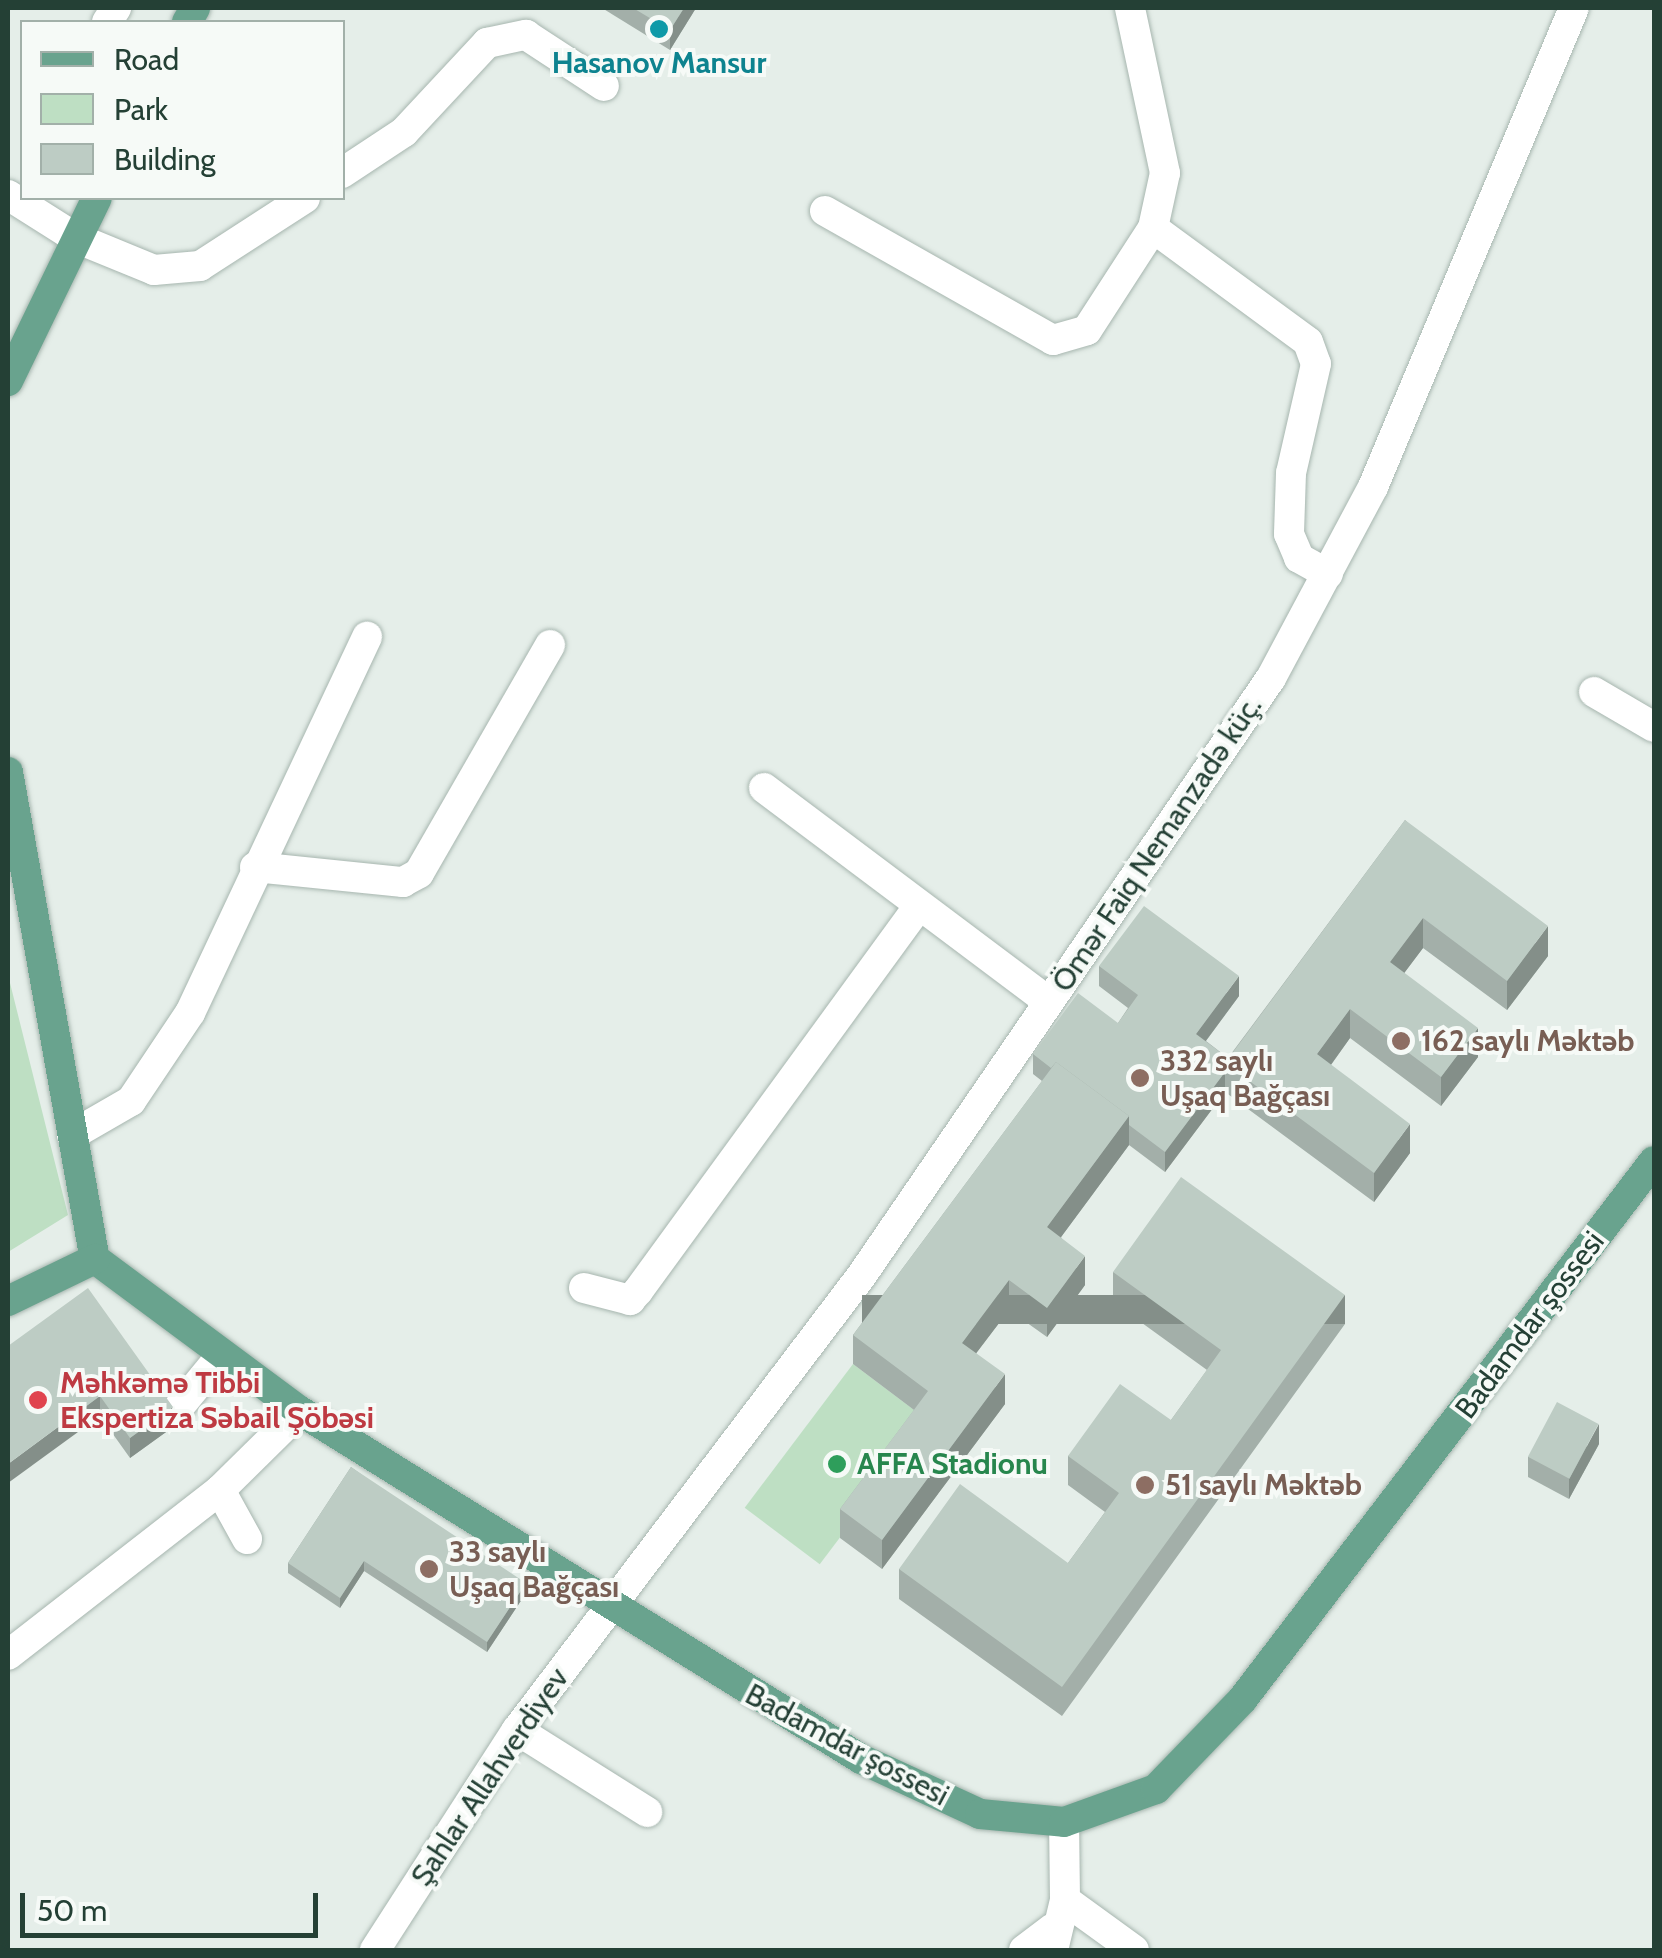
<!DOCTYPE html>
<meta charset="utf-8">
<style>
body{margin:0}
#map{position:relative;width:1662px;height:1958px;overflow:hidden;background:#e5eee9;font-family:Cabin,sans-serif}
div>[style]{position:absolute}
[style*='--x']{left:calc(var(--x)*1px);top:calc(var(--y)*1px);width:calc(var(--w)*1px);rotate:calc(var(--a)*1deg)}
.green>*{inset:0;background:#bedfc3;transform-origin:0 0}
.roads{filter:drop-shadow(0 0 2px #a7b6af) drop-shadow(0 0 2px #a7b6af)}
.minor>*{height:30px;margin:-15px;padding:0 15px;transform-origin:15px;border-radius:15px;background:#fff}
.major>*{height:30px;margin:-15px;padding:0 15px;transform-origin:15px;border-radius:15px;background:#69a38e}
.wall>*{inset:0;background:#a3afa9}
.shaded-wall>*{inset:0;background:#848f89;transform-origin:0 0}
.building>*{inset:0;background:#bdccc4;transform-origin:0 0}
.dots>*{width:28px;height:28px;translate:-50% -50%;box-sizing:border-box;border:5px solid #f6faf7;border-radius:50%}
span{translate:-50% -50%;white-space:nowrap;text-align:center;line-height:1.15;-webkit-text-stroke:8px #f6faf7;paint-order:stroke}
.culture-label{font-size:30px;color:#0d838f;font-weight:700}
.street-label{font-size:30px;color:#244035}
.education-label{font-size:30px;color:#785e54;font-weight:700}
.left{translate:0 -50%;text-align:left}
.health-label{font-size:30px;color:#be3a42;font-weight:700}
.leisure-label{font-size:30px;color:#27864d;font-weight:700}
.frame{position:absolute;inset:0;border:10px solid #244035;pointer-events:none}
.legend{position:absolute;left:20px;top:20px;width:325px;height:180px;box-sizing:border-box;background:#f6faf7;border:2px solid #a2b0a9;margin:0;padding:12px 18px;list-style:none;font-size:30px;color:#244035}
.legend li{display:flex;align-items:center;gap:20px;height:50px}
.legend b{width:50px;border:2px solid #a2b0a9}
.scale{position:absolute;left:20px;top:1893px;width:298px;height:45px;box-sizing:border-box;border:5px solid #244035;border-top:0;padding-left:12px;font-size:30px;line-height:35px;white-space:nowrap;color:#244035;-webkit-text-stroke:8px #f6faf7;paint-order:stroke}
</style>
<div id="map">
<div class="green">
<div style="clip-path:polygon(8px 975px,68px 1215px,8px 1252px)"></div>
<div style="left:853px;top:1364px;width:94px;height:180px;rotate:37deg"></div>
</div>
<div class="roads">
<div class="minor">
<div style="--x:107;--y:22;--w:17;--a:-57"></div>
<div style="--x:342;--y:173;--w:74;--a:-33.5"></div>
<div style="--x:404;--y:132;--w:122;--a:-47"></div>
<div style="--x:487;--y:43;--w:40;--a:-12"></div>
<div style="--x:526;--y:35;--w:93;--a:33.2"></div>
<div style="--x:8;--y:195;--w:80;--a:32.3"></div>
<div style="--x:76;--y:238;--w:84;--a:22.3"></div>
<div style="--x:154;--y:270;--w:46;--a:-5"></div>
<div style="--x:200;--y:266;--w:125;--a:-32.9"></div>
<div style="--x:825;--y:211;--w:262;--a:29.5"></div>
<div style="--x:1053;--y:340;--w:35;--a:-16"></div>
<div style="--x:1087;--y:330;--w:121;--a:-57.1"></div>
<div style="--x:1153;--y:228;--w:56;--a:-77.7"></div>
<div style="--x:1165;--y:173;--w:169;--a:-102"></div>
<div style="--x:1153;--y:228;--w:192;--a:36.3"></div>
<div style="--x:1308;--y:342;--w:23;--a:70"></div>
<div style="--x:1316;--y:364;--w:112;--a:102.9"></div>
<div style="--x:1291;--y:473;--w:61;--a:91.9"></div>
<div style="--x:1289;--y:534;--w:26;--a:67"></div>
<div style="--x:1299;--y:558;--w:33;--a:29"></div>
<div style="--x:1594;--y:692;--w:69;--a:30.3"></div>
<div style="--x:764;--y:788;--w:356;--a:36.9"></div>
<div style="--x:255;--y:867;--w:149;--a:5.8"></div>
<div style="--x:403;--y:882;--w:18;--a:-29"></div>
<div style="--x:419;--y:873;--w:263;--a:-60.1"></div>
<div style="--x:72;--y:1135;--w:68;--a:-30"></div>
<div style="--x:131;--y:1101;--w:106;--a:-56.2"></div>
<div style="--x:190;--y:1013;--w:416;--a:-64.8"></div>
<div style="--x:584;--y:1288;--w:48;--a:14.6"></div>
<div style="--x:630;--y:1300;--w:12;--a:-48"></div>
<div style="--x:638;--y:1291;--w:477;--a:-53.9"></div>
<div style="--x:175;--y:1412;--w:71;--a:-50.7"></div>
<div style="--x:220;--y:1490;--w:56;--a:61.1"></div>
<div style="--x:8;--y:1655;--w:269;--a:-37.9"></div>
<div style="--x:220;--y:1490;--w:112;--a:-44.6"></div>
<div style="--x:517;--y:1730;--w:154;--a:32.2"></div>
<div style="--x:1065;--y:1900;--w:85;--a:35.9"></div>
<div style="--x:375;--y:1950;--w:262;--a:-57.2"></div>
<div style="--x:517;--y:1730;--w:571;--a:-52.83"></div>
<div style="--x:862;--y:1275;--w:724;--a:-55.59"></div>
<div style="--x:1271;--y:678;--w:217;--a:-61.9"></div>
<div style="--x:1373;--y:487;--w:519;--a:-67.24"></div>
<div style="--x:1024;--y:1950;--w:36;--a:-37"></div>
<div style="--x:1053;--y:1950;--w:51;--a:-76.5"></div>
<div style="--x:1065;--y:1900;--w:78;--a:-90.7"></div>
</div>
<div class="major">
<div style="--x:187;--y:22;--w:16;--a:-60"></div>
<div style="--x:8;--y:381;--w:203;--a:-64.1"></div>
<div style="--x:8;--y:772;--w:495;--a:79.9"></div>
<div style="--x:95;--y:1259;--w:255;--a:36.6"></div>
<div style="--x:300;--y:1411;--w:660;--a:31.81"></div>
<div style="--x:861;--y:1759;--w:131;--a:24.8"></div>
<div style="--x:980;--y:1814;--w:84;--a:5.4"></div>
<div style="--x:1064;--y:1822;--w:98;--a:-19.7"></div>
<div style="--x:1156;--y:1789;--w:124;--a:-46"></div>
<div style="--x:1242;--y:1700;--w:678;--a:-52.61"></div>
<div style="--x:8;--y:1301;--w:97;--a:-25.8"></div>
</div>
</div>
<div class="wall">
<div style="clip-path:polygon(602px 8px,696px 8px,670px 50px)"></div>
<div style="clip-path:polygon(1405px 820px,1548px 956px,1507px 1010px,1423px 948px,1404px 973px,1478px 1057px,1441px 1106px,1350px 1038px,1331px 1065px,1410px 1153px,1374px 1202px,1225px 1092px,1165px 1172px,1129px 1145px,1061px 1237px,1085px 1285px,1047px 1337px,1009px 1310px,976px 1353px,1005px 1404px,882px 1569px,840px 1538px,840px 1509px,914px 1410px,853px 1364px,853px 1335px,1042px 1081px,1033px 1074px,1033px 1054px,1118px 1023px,1128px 1008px,1099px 986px,1099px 966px,1239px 996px,1206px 1041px,1228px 1058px)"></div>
<div style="clip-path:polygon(1113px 1272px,1345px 1324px,1062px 1716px,899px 1599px,899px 1569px,1068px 1563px,1105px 1512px,1068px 1485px,1068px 1456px,1171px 1420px,1207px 1370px,1113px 1302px)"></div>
<div style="clip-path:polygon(8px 1346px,173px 1427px,130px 1458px,100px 1416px)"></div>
<div style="clip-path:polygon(1599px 1444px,1569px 1499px,1528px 1477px,1528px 1457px)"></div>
<div style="clip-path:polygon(351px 1467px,526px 1593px,487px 1652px,364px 1571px,340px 1608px,288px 1573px,288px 1563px)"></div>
</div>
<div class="shaded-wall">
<div style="clip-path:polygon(684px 8px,696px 8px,670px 50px,670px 30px)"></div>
<div style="clip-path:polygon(1423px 918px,1423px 948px,1390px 992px,1390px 962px)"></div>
<div style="clip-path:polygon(1548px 926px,1548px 956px,1507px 1010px,1507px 981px)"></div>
<div style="clip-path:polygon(1239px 976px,1239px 996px,1196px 1054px,1196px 1034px)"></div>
<div style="clip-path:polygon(1350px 1009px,1350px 1038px,1317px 1084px,1317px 1054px)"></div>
<div style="clip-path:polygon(1478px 1028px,1478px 1057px,1441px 1106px,1441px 1077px)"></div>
<div style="clip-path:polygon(1225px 1072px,1225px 1092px,1165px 1172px,1165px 1152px)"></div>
<div style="clip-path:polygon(1129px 1116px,1129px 1145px,1047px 1256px,1047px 1227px)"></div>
<div style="clip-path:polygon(1410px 1124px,1410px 1153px,1374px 1202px,1374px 1173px)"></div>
<div style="clip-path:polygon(1085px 1256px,1085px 1285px,1047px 1337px,1047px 1308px)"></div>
<div style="clip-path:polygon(1009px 1280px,1009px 1310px,962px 1372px,962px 1343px)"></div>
<div style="left:1345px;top:1295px;width:29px;height:483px;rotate:90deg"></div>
<div style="clip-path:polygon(1005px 1374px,1005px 1404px,882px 1569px,882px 1540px)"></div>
<div style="clip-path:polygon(100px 1396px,100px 1416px,8px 1483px,8px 1464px)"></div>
<div style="clip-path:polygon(173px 1407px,173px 1427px,130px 1458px,130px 1438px)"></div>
<div style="clip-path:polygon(1599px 1424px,1599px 1444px,1569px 1499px,1569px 1479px)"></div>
<div style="clip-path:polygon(364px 1561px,364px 1571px,340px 1608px,340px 1598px)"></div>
<div style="clip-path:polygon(526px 1583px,526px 1593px,487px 1652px,487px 1642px)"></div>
</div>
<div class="building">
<div style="clip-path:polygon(633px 8px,684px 8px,670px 30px)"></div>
<div style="clip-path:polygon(1405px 820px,1548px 926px,1507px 981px,1423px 918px,1390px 962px,1478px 1028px,1441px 1077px,1350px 1009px,1317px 1054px,1410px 1124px,1374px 1173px,1225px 1063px)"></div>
<div style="clip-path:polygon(1144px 906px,1239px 976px,1196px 1034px,1228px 1058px,1225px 1063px,1225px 1072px,1165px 1152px,1129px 1125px,1129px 1116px,1056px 1062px,1051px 1068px,1033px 1054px,1078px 993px,1118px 1023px,1138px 995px,1099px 966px)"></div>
<div style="clip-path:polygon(1056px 1062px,1129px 1116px,1047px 1227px,1085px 1256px,1047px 1308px,1009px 1280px,962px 1343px,1005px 1374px,882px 1540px,840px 1509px,928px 1391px,853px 1335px)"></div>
<div style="clip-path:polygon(1181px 1177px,1345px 1295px,1062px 1687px,899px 1569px,960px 1484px,1068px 1563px,1119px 1493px,1068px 1456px,1120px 1384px,1171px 1420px,1221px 1350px,1113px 1272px)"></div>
<div style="clip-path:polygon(88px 1288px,173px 1407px,130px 1438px,100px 1396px,8px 1464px,8px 1346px)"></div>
<div style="left:1557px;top:1402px;width:47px;height:62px;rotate:28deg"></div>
<div style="clip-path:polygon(351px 1467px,526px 1583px,487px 1642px,364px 1561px,340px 1598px,288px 1563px)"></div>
</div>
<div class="dots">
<div style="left:659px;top:29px;background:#0f9aa8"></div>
<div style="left:1401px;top:1041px;background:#8d6e63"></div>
<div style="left:1140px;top:1078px;background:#8d6e63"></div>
<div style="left:38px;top:1400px;background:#e0444e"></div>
<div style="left:837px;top:1464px;background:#2e9e5b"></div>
<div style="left:1145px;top:1485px;background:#8d6e63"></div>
<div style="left:429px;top:1569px;background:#8d6e63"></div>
</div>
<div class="culture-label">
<span style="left:659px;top:63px">Hasanov Mansur</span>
</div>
<div class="street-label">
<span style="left:1157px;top:844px;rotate:-56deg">Ömər Faiq Nemanzadə küç.</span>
<span style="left:1530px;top:1325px;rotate:-53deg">Badamdar şossesi</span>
<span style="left:847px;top:1745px;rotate:28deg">Badamdar şossesi</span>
<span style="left:490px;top:1777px;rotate:-56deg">Şahlar Allahverdiyev</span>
</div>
<div class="education-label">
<span class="left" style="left:1421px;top:1041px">162 saylı Məktəb</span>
<span class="left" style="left:1160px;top:1078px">332 saylı<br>Uşaq Bağçası</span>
<span class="left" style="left:1165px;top:1485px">51 saylı Məktəb</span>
<span class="left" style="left:449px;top:1569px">33 saylı<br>Uşaq Bağçası</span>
</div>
<div class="health-label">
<span class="left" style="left:60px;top:1400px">Məhkəmə Tibbi<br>Ekspertiza Səbail Şöbəsi</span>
</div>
<div class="leisure-label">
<span class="left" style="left:857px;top:1464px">AFFA Stadionu</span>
</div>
<div class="frame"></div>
<ul class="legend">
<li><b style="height:12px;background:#69a38e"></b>Road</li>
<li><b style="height:28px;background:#bedfc3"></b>Park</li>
<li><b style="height:28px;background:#bdccc4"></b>Building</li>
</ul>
<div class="scale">50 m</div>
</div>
